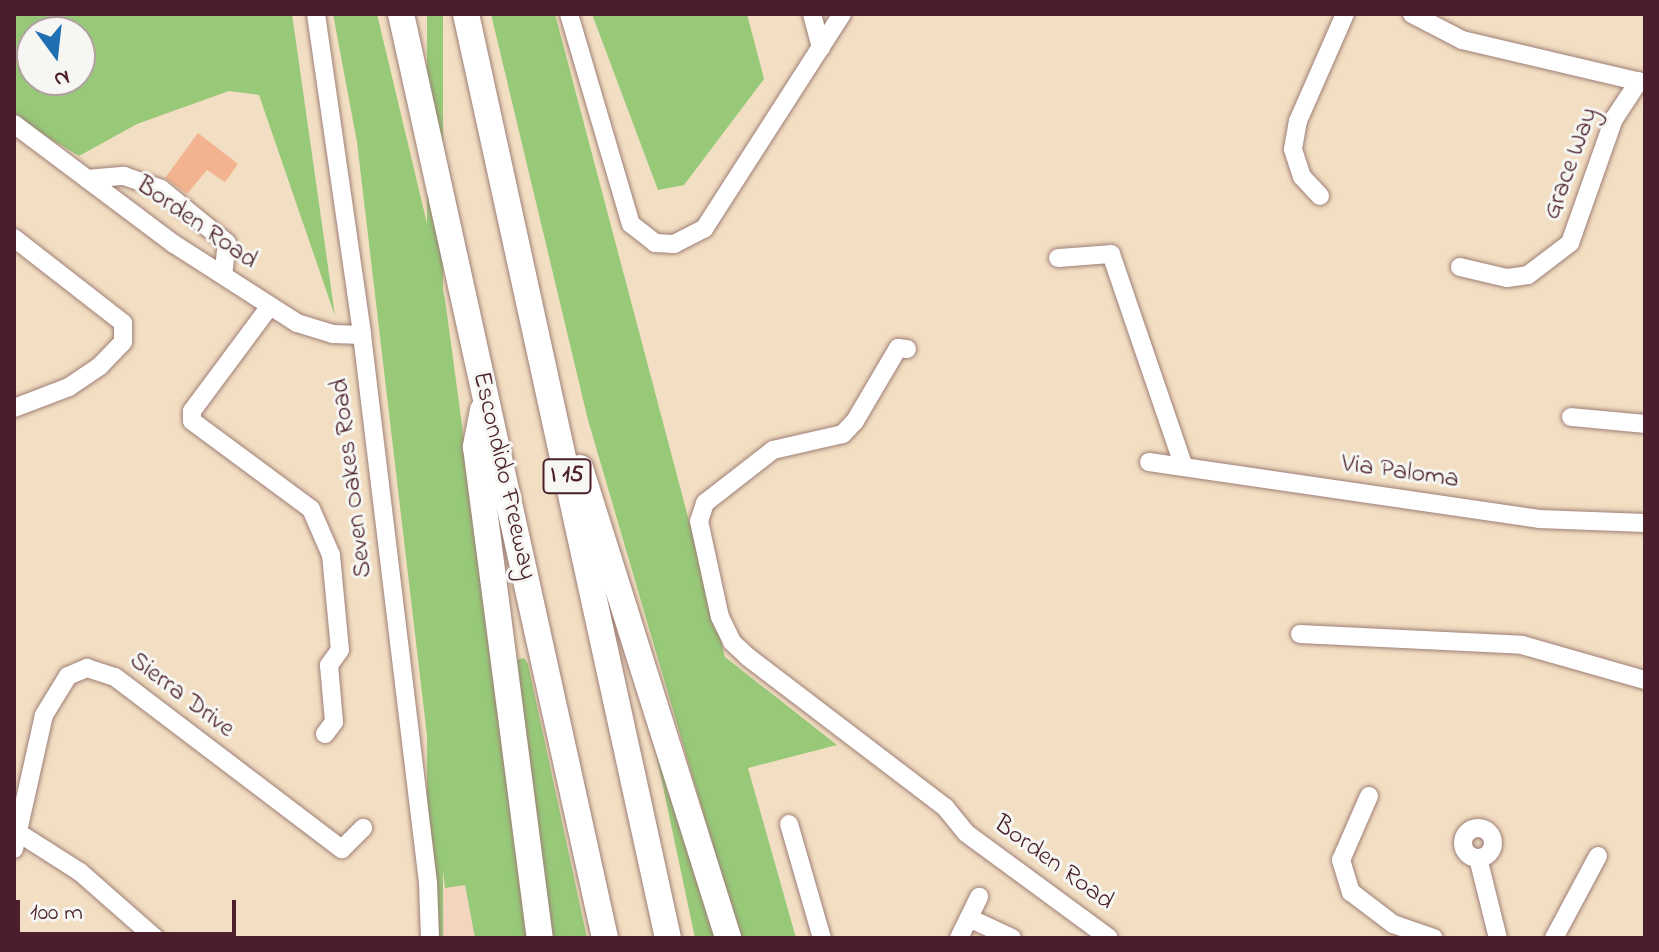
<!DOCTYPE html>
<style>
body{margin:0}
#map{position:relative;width:1659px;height:952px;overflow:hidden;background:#f2dec2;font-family:"Indie Flower",sans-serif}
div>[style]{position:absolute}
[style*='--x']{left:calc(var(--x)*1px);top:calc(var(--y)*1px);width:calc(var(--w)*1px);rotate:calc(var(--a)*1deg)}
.built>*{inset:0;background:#f3d4bf}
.green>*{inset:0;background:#97c979;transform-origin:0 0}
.building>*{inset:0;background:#f3b390}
.roads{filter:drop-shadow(0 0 2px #9e7e76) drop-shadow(0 0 2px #9e7e76)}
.minor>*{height:18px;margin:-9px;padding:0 9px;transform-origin:9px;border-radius:9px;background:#fff}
.minor>.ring{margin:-9px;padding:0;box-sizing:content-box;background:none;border:18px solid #fff;border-radius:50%}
.highway>*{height:26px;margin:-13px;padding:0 13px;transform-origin:13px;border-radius:13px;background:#fff}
span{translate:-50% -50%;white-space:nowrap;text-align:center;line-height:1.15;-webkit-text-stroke:6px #f6f6f2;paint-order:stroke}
.shield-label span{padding:2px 6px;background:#f6f6f2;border:2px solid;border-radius:6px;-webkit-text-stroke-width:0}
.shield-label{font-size:24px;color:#4a1f2b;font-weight:700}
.street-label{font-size:26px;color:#4a1f2b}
.frame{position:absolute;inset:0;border:16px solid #4a1f2b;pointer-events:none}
.north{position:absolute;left:16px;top:16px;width:80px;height:80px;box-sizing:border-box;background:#f6f6f2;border:2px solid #b1a0a2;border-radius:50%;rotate:165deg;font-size:22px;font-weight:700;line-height:32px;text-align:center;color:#4a1f2b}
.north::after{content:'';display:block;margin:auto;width:28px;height:36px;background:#1f6fb2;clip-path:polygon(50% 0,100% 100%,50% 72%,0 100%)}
.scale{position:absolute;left:16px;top:900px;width:220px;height:36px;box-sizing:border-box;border:4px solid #4a1f2b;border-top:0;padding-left:10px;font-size:24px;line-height:28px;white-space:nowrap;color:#4a1f2b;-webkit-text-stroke:6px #f6f6f2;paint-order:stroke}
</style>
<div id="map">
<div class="built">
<div style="clip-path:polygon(465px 884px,475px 938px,430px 938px,428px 891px)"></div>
</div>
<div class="green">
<div style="clip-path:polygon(evenodd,14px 14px,292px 14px,335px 316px,259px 95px,229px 91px,137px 124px,79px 156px,14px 117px,14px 14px,32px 32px,80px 32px,80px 80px,32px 80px,32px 32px)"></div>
<div style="clip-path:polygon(333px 14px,377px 14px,445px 299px,531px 938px,475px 938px,465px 885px,445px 888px,357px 142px)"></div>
<div style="left:427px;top:14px;width:16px;height:946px"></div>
<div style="clip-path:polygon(491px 14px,555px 14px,725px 657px,837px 745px,748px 768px,796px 938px,740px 938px,738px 932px,588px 420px)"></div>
<div style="clip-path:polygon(592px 14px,747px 14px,764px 79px,684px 185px,658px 190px)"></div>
<div style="clip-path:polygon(524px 658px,528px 664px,587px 938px,549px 938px,516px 660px)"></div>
<div style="clip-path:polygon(650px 725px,715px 938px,695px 938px)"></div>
</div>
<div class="building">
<div style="clip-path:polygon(198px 133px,238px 164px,225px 182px,207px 170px,187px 194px,165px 178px)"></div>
</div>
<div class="roads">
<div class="minor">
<div style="--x:316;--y:14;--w:324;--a:81.8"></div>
<div style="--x:362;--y:335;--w:552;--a:83.13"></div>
<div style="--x:428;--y:883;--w:55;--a:87.9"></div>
<div style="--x:569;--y:14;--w:219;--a:73.6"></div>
<div style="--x:631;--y:224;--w:31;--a:38"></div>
<div style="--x:655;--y:243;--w:19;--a:3"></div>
<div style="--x:674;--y:244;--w:34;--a:-27"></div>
<div style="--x:704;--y:229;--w:255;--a:-57.3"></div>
<div style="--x:812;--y:14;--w:35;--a:75"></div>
<div style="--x:1412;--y:14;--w:56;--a:27.5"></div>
<div style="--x:1462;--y:40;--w:188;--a:13.2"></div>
<div style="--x:14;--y:124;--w:200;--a:36.9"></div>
<div style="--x:174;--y:244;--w:146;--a:32.7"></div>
<div style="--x:297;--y:323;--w:38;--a:17"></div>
<div style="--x:333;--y:334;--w:29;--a:2"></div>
<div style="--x:87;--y:179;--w:37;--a:-5"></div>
<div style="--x:124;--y:176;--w:39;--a:19"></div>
<div style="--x:161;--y:189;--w:85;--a:39.3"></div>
<div style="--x:227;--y:243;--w:32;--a:97"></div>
<div style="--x:1320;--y:196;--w:26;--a:-133"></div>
<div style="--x:1302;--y:177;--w:29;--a:-108"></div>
<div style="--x:1293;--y:149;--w:28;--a:-80"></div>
<div style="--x:1298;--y:121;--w:117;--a:-66.3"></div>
<div style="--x:14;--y:238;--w:138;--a:37.9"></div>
<div style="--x:123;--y:323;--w:19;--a:90"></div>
<div style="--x:123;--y:342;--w:33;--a:134"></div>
<div style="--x:100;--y:366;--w:37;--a:146"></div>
<div style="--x:69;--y:387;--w:59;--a:159.1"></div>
<div style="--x:1058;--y:258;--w:53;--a:-4.3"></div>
<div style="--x:1111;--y:254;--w:225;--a:71.1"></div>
<div style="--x:1460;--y:267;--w:48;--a:13.2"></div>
<div style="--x:1507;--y:278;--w:21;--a:-8"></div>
<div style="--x:1528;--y:275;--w:53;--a:-37.3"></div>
<div style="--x:1570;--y:243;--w:132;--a:-70.5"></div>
<div style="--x:1614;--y:119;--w:45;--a:-56.7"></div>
<div style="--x:270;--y:306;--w:131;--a:126.6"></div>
<div style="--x:192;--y:411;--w:10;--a:90"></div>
<div style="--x:192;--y:421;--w:148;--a:36.5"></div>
<div style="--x:311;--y:509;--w:50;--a:66.5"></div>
<div style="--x:331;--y:555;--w:95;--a:84.6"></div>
<div style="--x:340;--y:650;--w:19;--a:126"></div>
<div style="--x:329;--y:665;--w:57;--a:85"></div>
<div style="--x:334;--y:722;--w:15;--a:127"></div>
<div style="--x:907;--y:349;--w:9;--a:-174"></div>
<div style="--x:898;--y:348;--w:85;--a:120.5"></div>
<div style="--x:855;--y:421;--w:18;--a:133"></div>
<div style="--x:843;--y:434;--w:72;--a:167.1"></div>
<div style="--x:773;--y:450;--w:86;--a:142.1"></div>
<div style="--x:705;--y:503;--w:19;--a:108"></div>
<div style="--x:699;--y:521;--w:98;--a:77.7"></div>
<div style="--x:720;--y:617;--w:28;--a:64"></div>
<div style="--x:732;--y:642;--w:22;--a:43"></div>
<div style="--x:748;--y:657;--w:248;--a:37.3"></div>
<div style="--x:945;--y:807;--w:33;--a:51"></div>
<div style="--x:966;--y:833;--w:177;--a:36.3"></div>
<div style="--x:1571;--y:417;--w:74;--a:5.4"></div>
<div style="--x:1149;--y:462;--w:394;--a:8.3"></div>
<div style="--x:1539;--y:519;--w:106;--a:2.2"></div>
<div style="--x:1300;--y:634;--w:222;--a:2.8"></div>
<div style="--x:1522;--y:645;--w:128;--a:15.9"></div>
<div style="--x:1369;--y:796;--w:70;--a:113.6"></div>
<div style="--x:1341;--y:860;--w:34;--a:73"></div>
<div style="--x:1351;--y:892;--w:53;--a:37.3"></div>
<div style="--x:1393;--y:924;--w:43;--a:18.9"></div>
<div style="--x:789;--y:824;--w:119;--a:73.9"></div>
<div class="ring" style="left:1463px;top:828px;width:12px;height:12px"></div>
<div style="--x:14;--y:830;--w:78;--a:32.5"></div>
<div style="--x:80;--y:872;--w:100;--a:41.3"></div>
<div style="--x:14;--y:849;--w:137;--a:-77.4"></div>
<div style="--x:44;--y:715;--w:46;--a:-58.4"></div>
<div style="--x:68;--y:676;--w:21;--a:-23"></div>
<div style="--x:87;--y:668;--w:29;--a:18"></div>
<div style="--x:115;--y:677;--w:285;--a:37.2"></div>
<div style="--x:342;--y:849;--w:30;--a:-45"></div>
<div style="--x:1478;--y:858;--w:82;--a:76"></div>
<div style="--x:971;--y:919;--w:45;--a:24.9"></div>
<div style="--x:959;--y:938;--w:46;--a:-64"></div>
<div style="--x:1554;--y:938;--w:93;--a:-61.8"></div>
</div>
<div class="highway">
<div style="--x:401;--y:14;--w:946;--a:77.55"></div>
<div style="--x:466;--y:14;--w:946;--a:77.67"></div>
<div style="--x:483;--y:410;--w:38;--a:101"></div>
<div style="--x:476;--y:447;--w:495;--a:82.6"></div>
<div style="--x:580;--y:468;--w:493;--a:72.5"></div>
</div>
</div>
<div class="shield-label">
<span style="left:567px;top:476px">I 15</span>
</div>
<div class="street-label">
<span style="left:1572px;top:164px;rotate:-70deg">Grace Way</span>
<span style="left:196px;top:224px;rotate:35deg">Borden Road</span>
<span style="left:1400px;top:473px;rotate:8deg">Via Paloma</span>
<span style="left:503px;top:476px;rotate:77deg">Escondido Freeway</span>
<span style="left:353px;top:478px;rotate:-97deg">Seven Oakes Road</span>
<span style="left:181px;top:696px;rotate:37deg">Sierra Drive</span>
<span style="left:1053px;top:864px;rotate:36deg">Borden Road</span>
</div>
<div class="frame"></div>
<div class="north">N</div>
<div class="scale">100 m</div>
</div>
